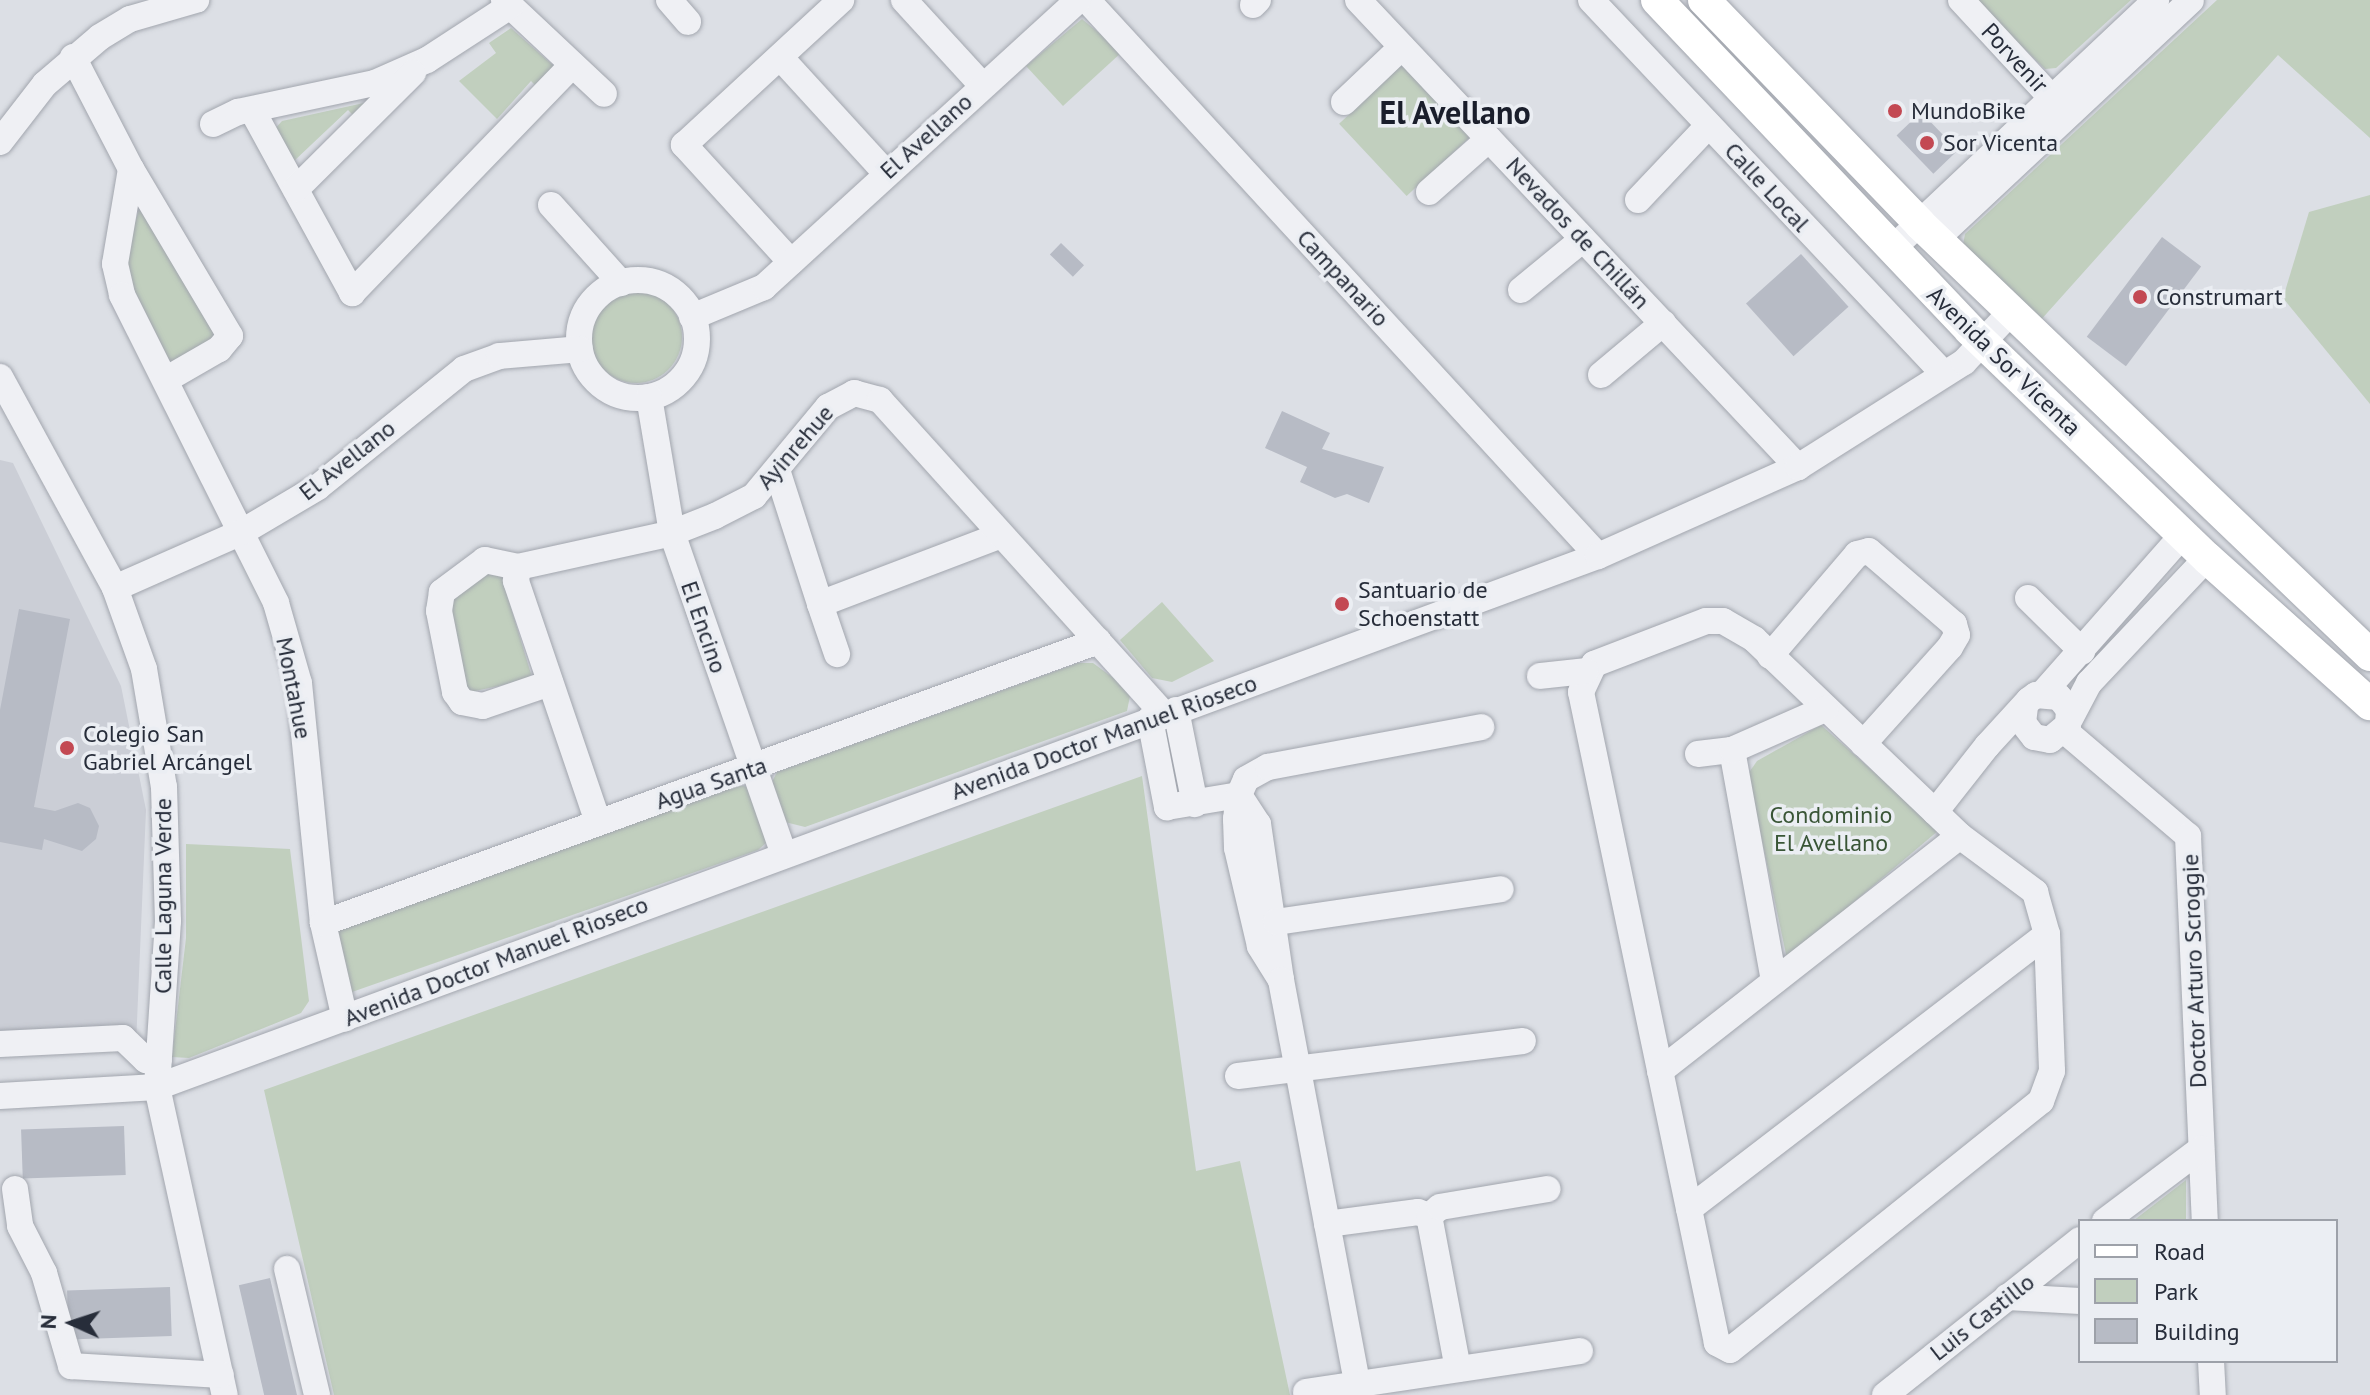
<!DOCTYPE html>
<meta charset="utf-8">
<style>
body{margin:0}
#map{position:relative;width:2370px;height:1395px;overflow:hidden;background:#dcdfe5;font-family:"PT Sans",sans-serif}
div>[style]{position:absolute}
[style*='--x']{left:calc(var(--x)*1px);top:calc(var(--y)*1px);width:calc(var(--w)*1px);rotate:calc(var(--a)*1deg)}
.built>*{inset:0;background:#cbced6}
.green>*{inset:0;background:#c1cfbe;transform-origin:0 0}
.round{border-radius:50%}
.building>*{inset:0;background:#b7bbc5;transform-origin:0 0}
.roads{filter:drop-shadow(0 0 2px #a2a6ae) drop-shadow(0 0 2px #a2a6ae)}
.minor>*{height:26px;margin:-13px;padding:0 13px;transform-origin:13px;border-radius:13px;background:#eff0f4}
.minor>.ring{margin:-13px;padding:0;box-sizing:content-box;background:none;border:26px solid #eff0f4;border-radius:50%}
.major>*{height:32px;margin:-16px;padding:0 16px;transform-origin:16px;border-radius:16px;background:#fff}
.dots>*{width:22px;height:22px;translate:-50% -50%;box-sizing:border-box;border:4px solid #ebeef3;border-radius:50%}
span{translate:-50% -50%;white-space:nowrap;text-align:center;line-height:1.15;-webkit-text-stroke:7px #ebeef3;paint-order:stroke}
.street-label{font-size:24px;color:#272d3a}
.poi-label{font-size:24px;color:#272d3a}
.left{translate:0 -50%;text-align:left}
.park-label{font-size:24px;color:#395536}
.district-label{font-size:32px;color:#1a1e2b;font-weight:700}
.legend{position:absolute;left:2078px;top:1219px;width:260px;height:144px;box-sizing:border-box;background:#ebeef3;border:2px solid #9da1a9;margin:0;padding:10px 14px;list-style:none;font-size:24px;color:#272d3a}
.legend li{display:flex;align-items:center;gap:16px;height:40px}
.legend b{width:40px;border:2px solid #9da1a9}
.north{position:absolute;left:32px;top:1283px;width:80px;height:80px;-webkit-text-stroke:6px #ebeef3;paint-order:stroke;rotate:273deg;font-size:22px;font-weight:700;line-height:32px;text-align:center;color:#272d3a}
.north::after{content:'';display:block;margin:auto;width:28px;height:36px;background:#272d3a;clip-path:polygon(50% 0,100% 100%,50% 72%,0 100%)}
</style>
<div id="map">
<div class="built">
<div style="clip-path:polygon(0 460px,13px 463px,121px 686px,146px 810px,136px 1045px,0 1053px)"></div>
</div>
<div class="green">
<div style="clip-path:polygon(1975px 0,2131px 0,2056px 68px,2045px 69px)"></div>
<div style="clip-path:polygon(2217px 0,2370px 0,2370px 138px,2278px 55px,2039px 322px,1963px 245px,1965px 234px)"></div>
<div style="clip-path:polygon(1082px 19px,1122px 52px,1063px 106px,1026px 66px)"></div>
<div style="clip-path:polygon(511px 28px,556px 68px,542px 92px,531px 81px,497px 119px,459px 81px,496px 53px,489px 43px)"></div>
<div style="left:1402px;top:65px;width:99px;height:86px;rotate:47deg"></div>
<div style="clip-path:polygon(373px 101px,357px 119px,348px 110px,293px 162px,298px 173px,273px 131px,282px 121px)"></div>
<div style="clip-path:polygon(2370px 195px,2370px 404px,2283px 298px,2309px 212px)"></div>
<div style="clip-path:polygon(142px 199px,223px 337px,169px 370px,127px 285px,124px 260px)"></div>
<div class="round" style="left:590px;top:291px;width:92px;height:92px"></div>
<div style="clip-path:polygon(509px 568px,506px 591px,531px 674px,527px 680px,466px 693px,446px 602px,480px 570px)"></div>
<div style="clip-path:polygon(1162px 602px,1214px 661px,1172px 682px,1152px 678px,1120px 640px)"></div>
<div style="clip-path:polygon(1078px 663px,1093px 663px,1131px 691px,1127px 711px,805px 827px,785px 822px,772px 782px,777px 772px)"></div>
<div style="clip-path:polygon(1821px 725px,1939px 830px,1787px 959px,1748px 774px,1757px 761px)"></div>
<div style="clip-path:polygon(1142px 776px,1196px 1171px,1240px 1161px,1290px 1395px,334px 1395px,264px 1090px)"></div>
<div style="clip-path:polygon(738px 785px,748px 787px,767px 842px,758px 850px,352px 992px,333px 931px)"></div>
<div style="clip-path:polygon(186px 844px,290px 849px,309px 1001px,301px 1013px,189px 1058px,172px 1057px,186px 938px)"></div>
<div style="clip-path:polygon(2186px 1180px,2186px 1221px,2133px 1221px)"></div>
</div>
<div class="building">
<div style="left:1921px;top:112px;width:53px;height:34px;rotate:46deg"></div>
<div style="left:2162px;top:237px;width:49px;height:125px;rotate:37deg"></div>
<div style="left:1061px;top:243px;width:32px;height:16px;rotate:44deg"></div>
<div style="left:1801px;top:254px;width:71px;height:74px;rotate:48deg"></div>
<div style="clip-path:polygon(1282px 411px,1330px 433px,1322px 449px,1384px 467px,1369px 503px,1347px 494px,1335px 498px,1300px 482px,1307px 467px,1265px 448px)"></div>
<div style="clip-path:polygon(19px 609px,70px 619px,34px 807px,55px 811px,78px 803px,90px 808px,99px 826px,96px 839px,82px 851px,44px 839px,42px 850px,0 842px,0 710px)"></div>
<div style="left:124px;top:1126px;width:49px;height:103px;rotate:88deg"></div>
<div style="left:270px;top:1278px;width:120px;height:32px;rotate:77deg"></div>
<div style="left:170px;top:1287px;width:49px;height:103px;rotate:88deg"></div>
</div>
<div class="roads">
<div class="minor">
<div style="--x:504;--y:0;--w:137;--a:43.2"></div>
<div style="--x:669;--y:0;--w:29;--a:49"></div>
<div style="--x:904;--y:0;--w:115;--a:47.5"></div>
<div style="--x:1087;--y:0;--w:755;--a:47.41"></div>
<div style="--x:1358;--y:0;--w:642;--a:46.71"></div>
<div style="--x:1591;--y:0;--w:514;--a:46.65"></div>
<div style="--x:1961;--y:0;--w:149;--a:47.2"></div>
<div style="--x:1253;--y:5;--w:7;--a:-45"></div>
<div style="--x:73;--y:57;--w:126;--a:62.6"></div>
<div style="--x:131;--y:169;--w:96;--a:99.6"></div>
<div style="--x:115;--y:264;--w:32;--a:77"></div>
<div style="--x:122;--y:295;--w:344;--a:63.4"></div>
<div style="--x:276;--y:603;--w:83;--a:74"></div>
<div style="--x:299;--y:683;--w:241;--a:84.3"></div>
<div style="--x:323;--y:923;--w:98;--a:77.1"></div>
<div style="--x:780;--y:57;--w:156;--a:47.6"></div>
<div style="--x:1344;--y:102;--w:80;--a:-43.5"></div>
<div style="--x:252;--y:110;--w:209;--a:61.3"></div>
<div style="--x:352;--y:293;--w:317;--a:-46"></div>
<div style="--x:213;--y:124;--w:28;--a:-26"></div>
<div style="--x:238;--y:112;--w:140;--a:-12"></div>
<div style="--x:375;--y:83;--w:57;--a:-23.9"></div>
<div style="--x:427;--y:60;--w:99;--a:-33"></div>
<div style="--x:0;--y:142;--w:73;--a:-52.2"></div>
<div style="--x:45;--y:84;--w:72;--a:-40.5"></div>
<div style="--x:100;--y:37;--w:35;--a:-31"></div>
<div style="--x:130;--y:19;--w:69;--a:-16.1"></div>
<div style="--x:131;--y:169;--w:194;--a:59.3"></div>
<div style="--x:230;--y:336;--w:17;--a:130"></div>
<div style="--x:219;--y:349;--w:62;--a:150.1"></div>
<div style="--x:296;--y:189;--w:165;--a:-44.8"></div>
<div style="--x:1429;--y:192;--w:80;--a:-41.5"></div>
<div style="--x:1638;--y:200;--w:103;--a:-46.6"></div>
<div style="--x:551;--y:205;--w:105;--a:48.1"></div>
<div style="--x:1936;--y:239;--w:349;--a:-43.1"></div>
<div style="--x:1892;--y:249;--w:363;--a:-43.3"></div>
<div style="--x:791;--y:262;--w:159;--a:-132.4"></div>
<div style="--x:684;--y:145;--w:214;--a:-42.7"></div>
<div class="ring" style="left:579px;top:280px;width:92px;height:92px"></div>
<div style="--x:1521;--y:290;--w:80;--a:-39.4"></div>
<div style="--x:692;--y:317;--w:78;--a:-22.6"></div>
<div style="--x:764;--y:287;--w:425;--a:-42.4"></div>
<div style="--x:1601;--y:375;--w:81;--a:-40"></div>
<div style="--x:0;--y:377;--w:240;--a:61.4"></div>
<div style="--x:115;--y:588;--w:86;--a:70.3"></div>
<div style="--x:144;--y:669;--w:120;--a:80.4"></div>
<div style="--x:164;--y:787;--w:134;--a:88.3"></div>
<div style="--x:168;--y:921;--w:166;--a:93.8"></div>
<div style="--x:157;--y:1087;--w:315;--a:77.6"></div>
<div style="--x:649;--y:397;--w:138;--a:80.4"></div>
<div style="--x:672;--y:533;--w:338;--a:70.8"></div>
<div style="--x:778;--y:473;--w:138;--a:72.2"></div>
<div style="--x:820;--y:604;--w:191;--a:-20.8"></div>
<div style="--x:518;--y:567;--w:34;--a:-168"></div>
<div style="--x:485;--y:560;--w:54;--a:143.3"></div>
<div style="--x:442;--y:592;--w:19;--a:99"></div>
<div style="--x:439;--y:611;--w:83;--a:78.8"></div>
<div style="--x:455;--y:692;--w:12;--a:55"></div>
<div style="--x:462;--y:702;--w:21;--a:11"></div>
<div style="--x:483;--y:706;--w:71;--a:-18.9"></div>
<div style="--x:115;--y:588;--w:139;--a:-23.8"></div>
<div style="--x:242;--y:532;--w:88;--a:-30.6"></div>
<div style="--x:318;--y:487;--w:188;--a:-38.9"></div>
<div style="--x:464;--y:369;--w:37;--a:-20"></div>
<div style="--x:499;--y:356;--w:81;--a:-4.9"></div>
<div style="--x:2028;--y:598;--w:76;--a:44.5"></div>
<div style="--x:820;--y:604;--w:53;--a:71.2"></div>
<div style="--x:1706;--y:621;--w:17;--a:0"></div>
<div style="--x:1723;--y:621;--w:36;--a:30"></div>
<div style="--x:1754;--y:639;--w:285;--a:43.7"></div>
<div style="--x:1960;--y:836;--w:94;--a:36.7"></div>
<div style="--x:2035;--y:892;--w:44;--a:74.1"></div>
<div style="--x:2047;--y:934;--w:137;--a:87.9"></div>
<div style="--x:2052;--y:1071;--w:32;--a:110"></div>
<div style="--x:2041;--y:1101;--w:398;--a:141.3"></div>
<div style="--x:1730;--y:1350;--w:15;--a:-152"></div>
<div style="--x:1717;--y:1343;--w:665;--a:-101.8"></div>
<div style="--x:1581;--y:692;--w:31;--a:-65"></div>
<div style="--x:1594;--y:664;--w:120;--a:-21"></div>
<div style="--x:1770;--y:656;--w:134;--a:-49.5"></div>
<div style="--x:1857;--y:554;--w:12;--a:-14"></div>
<div style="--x:1869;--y:551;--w:112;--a:40.7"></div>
<div style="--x:1954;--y:624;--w:11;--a:75"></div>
<div style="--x:1957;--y:635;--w:14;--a:120"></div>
<div style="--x:1950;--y:647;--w:130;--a:131.9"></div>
<div style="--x:1540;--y:676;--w:46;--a:-6.2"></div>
<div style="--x:2043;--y:693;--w:211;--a:-48.5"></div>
<div style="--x:1176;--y:710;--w:96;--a:78.6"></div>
<div style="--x:1150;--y:719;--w:90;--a:79.1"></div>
<div style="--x:1167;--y:807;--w:73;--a:-9.5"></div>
<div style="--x:2070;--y:719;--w:41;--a:-62.2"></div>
<div style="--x:2089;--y:683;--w:172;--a:-46.7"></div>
<div style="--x:2065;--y:731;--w:162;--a:40.5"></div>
<div style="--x:2188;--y:836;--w:385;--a:87.5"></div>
<div style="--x:1698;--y:754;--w:34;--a:-7"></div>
<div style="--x:1239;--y:795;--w:35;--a:57"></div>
<div style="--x:1258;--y:824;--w:158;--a:81.6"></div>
<div style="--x:1281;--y:980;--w:40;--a:-122"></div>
<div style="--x:1260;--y:946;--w:101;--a:-103.2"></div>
<div style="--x:1237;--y:848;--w:29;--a:-92"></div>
<div style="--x:1236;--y:819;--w:24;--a:-83"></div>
<div style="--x:1239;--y:795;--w:17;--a:-66"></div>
<div style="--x:1246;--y:779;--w:25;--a:-29"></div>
<div style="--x:1268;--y:767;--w:217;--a:-10.6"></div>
<div style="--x:1935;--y:812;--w:84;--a:-51.8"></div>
<div style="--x:1987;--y:746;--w:62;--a:-47.6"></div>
<div style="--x:2029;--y:700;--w:9;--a:-36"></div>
<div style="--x:2036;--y:695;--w:23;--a:5"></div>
<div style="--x:2059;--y:697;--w:16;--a:52"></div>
<div style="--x:2069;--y:710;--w:15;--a:94"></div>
<div style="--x:2068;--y:725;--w:23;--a:140"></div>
<div style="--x:2050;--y:740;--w:16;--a:-169"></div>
<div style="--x:2034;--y:737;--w:18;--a:-128"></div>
<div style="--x:2023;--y:723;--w:17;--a:-83"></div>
<div style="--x:598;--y:822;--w:255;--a:-108.8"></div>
<div style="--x:516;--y:581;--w:14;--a:-82"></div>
<div style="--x:518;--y:567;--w:158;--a:-12.4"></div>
<div style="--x:672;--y:533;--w:46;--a:-21.6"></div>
<div style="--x:715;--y:516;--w:44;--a:-27.1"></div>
<div style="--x:754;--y:496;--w:116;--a:-50.3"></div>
<div style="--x:828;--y:407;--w:30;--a:-28"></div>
<div style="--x:854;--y:393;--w:27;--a:15"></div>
<div style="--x:880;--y:400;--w:423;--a:47.9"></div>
<div style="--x:1276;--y:922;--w:227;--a:-8.3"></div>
<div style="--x:323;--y:923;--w:825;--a:-19.99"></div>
<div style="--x:1281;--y:980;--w:410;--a:79.3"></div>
<div style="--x:1774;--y:981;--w:235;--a:-100.3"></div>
<div style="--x:1732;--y:750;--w:102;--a:-23.8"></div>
<div style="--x:0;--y:1044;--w:123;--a:-2.8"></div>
<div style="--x:123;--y:1038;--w:32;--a:44"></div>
<div style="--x:146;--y:1060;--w:13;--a:-4"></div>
<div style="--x:1660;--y:1071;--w:381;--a:-38.1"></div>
<div style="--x:1238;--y:1076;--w:287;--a:-7"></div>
<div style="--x:0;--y:1096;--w:157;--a:-3.3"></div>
<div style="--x:157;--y:1087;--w:1536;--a:-20.23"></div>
<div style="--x:1598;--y:556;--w:219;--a:-24"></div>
<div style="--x:1798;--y:467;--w:196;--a:-32.3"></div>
<div style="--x:1964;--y:362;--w:69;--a:-46.8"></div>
<div style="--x:15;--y:1189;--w:37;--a:82"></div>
<div style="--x:20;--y:1226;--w:53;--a:62.9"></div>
<div style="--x:44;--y:1273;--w:97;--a:73.8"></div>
<div style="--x:71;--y:1366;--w:150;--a:3.4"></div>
<div style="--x:1689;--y:1209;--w:451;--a:-37.5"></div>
<div style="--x:2105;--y:1221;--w:120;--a:-36.9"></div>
<div style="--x:1327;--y:1224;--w:92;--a:-7.5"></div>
<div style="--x:1418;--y:1212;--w:12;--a:20"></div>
<div style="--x:287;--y:1269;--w:130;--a:76.6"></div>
<div style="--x:2007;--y:1297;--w:73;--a:3.1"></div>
<div style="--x:2211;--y:1361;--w:34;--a:87"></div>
<div style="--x:1458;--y:1369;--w:156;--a:-100.7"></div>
<div style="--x:1429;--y:1216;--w:14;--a:-39"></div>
<div style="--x:1440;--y:1207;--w:109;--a:-9.5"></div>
<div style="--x:1306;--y:1392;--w:277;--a:-8.5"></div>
<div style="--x:1885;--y:1395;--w:249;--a:-38.5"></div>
</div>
<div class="major">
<div style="--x:1657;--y:0;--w:455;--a:46.5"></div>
<div style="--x:1970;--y:330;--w:329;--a:43.9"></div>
<div style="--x:2207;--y:558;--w:219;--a:41.9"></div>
<div style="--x:1704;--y:0;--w:311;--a:46"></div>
<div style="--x:1920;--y:224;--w:623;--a:43.76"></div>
</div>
</div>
<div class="dots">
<div style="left:1895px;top:111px;background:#c34953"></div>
<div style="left:1927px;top:143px;background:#c34953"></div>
<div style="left:2140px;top:297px;background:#c34953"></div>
<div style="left:1342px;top:604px;background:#c34953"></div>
<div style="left:67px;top:748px;background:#c34953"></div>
</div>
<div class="street-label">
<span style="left:2015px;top:58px;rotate:47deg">Porvenir</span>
<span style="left:926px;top:136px;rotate:-42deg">El Avellano</span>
<span style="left:1767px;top:187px;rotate:47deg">Calle Local</span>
<span style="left:1578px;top:233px;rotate:47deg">Nevados de Chillán</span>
<span style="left:1343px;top:278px;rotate:47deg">Campanario</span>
<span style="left:2004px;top:361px;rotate:44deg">Avenida Sor Vicenta</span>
<span style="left:795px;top:447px;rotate:-49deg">Ayinrehue</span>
<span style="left:347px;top:460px;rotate:-38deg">El Avellano</span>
<span style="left:704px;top:627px;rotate:71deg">El Encino</span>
<span style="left:294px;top:688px;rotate:79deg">Montahue</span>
<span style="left:1104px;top:737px;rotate:-20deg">Avenida Doctor Manuel Rioseco</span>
<span style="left:711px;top:783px;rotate:-19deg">Agua Santa</span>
<span style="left:163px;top:896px;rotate:-90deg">Calle Laguna Verde</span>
<span style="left:496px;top:961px;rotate:-21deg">Avenida Doctor Manuel Rioseco</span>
<span style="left:2194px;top:971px;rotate:-92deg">Doctor Arturo Scroggie</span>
<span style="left:1982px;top:1317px;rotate:-38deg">Luis Castillo</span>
</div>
<div class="poi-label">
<span class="left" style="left:1911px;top:111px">MundoBike</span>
<span class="left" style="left:1943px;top:143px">Sor Vicenta</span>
<span class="left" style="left:2156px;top:297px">Construmart</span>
<span class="left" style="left:1358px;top:604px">Santuario de<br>Schoenstatt</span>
<span class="left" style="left:83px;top:748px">Colegio San<br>Gabriel Arcángel</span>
</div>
<div class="park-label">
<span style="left:1831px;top:829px">Condominio<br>El Avellano</span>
</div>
<div class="district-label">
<span style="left:1455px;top:112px">El Avellano</span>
</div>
<ul class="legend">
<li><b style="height:10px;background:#fff"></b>Road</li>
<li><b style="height:22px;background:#c1cfbe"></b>Park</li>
<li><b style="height:22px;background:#b7bbc5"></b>Building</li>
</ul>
<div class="north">N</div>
</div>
